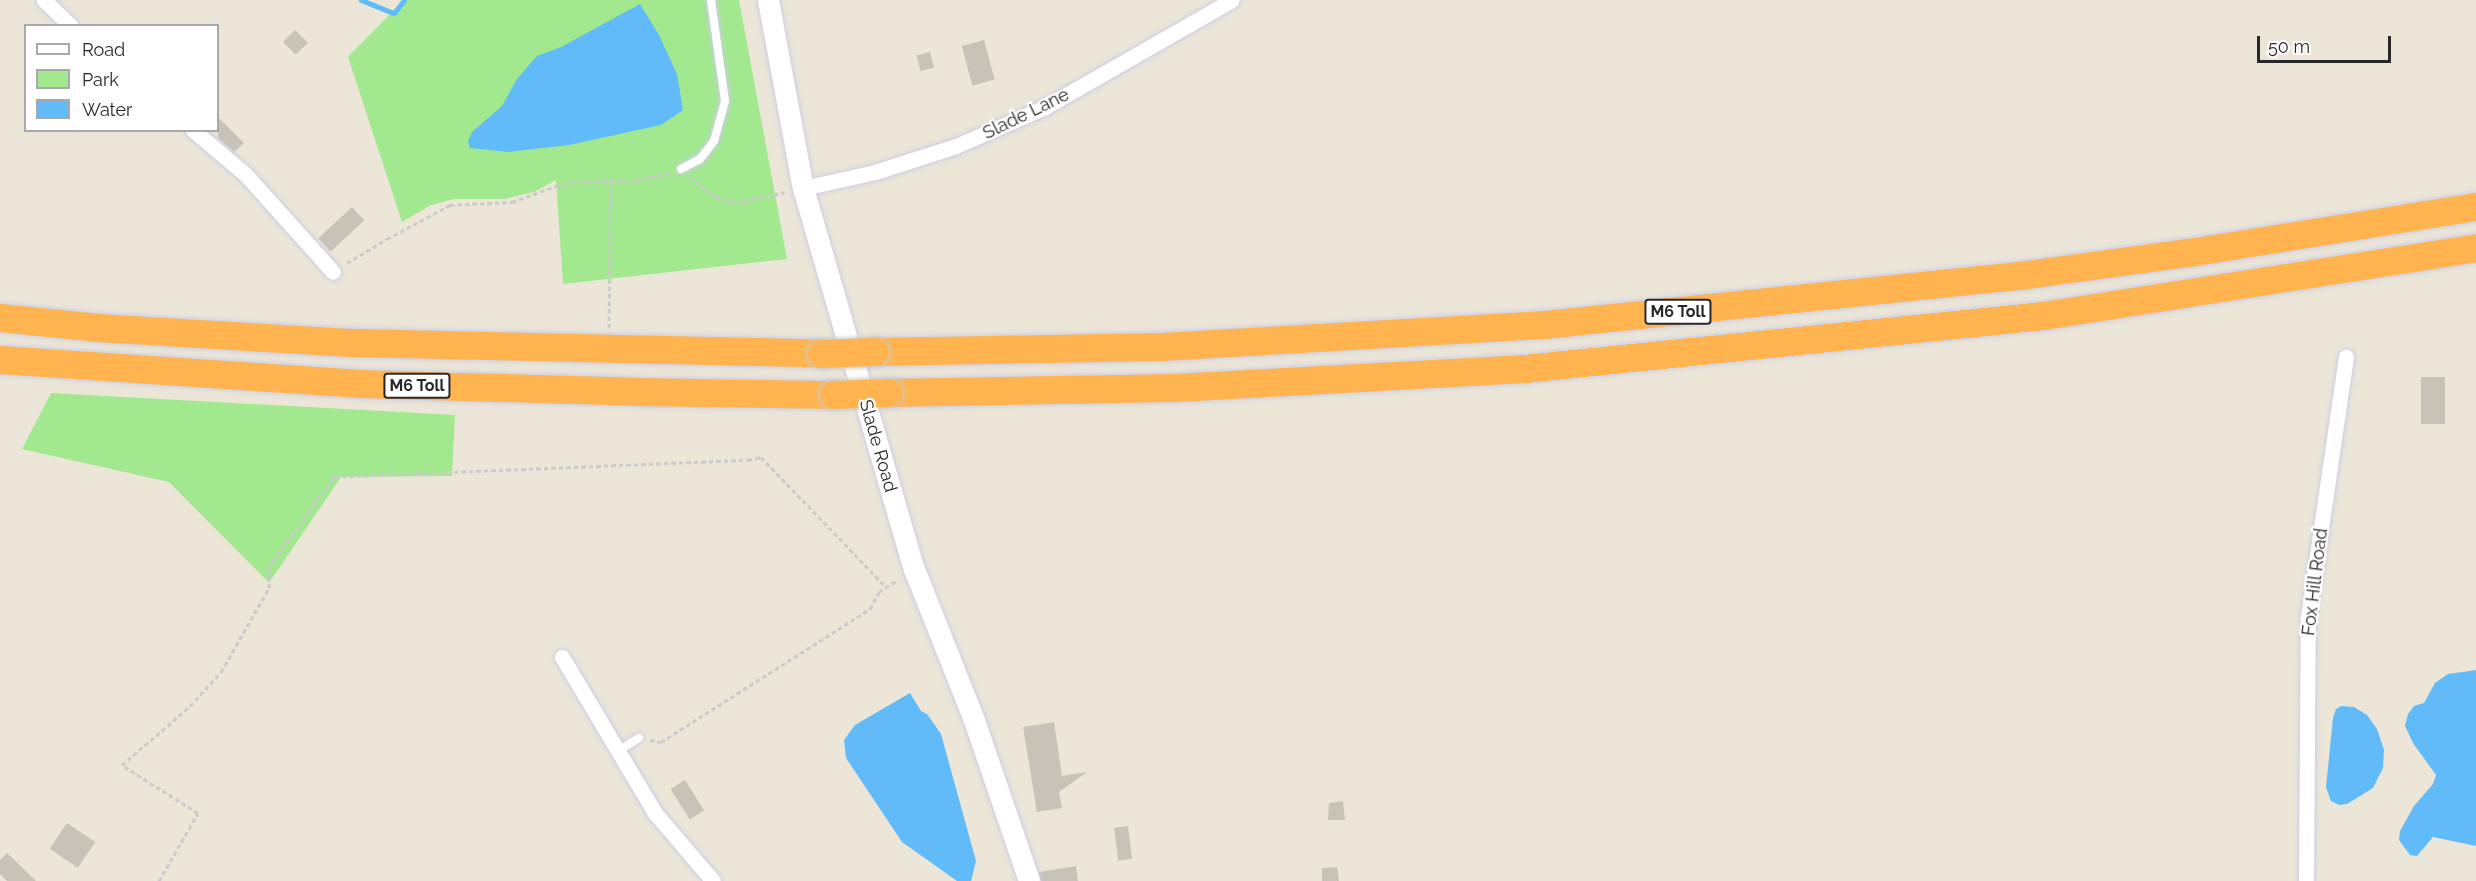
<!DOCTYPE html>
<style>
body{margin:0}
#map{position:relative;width:2476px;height:881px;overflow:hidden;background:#ece6d8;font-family:Raleway,sans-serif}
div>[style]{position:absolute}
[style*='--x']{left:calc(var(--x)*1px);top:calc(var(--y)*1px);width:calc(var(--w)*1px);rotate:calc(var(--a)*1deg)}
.green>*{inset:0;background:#a1e88f}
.water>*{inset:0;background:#61bbf8}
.stream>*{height:5px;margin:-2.5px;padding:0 2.5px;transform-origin:2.5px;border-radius:2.5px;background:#61bbf8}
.building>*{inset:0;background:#c7c3b8;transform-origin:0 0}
.path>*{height:3px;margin-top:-1.5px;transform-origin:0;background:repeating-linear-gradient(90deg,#cbcbcb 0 4.5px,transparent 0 7.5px)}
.roads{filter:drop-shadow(0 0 2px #cdcee3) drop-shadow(0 0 2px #cdcee3)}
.service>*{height:8px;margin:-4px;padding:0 4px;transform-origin:4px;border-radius:4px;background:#fff}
.minor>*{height:15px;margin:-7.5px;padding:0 7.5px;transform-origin:7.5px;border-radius:7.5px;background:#fff}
.secondary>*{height:21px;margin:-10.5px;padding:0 10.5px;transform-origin:10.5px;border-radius:10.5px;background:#fff}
.motorway>*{height:28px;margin:-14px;padding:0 14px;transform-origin:14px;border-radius:14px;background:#ffb450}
.bridges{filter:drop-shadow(0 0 2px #cbcbcb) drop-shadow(0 0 2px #cbcbcb)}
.motorway-bridge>*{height:28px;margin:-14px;padding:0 14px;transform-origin:14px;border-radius:14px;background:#ffb450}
span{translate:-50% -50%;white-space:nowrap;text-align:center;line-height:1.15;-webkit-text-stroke:4.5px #fff;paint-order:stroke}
.shield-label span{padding:2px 4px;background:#fff;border:2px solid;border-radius:4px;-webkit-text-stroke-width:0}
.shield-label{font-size:16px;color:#282828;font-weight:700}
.street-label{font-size:18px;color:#282828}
.legend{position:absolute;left:24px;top:24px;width:195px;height:108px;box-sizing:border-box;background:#fff;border:2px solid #a9a9a9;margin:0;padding:8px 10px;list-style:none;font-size:18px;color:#282828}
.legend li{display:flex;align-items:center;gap:12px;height:30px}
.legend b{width:30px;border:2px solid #a9a9a9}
.scale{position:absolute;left:2257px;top:36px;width:134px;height:27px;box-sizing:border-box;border:3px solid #282828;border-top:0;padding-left:8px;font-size:18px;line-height:21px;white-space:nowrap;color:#282828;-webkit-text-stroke:4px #fff;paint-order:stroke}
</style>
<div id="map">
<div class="green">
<div style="clip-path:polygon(404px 0,739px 0,787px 259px,563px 284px,556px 180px,534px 192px,504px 199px,454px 199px,431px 205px,402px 222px,348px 57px)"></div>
<div style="clip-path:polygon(51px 393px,455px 415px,452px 476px,341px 477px,269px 583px,169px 482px,22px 449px)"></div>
</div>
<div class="water">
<div style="clip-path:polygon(640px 4px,659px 35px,677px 74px,683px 110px,661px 125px,569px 145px,508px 152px,470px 148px,468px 141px,472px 132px,502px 106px,517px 79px,537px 56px,561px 47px)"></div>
<div style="clip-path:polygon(2476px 670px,2476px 846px,2433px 837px,2417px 856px,2410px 855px,2399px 840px,2400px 831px,2414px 806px,2433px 784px,2436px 775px,2413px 743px,2405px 726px,2408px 714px,2414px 706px,2424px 703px,2435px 683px,2448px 674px)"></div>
<div style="clip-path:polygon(910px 693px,921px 711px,927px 714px,941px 734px,976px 861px,971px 881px,957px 881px,902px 842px,846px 758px,844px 740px,855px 725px)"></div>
<div style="clip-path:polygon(2341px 706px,2354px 707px,2367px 715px,2377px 729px,2384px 750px,2383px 768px,2373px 788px,2347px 804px,2339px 805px,2331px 801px,2326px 787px,2333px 718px,2336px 709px)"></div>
</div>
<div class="stream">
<div style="--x:361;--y:0;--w:35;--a:22"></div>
<div style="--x:394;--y:13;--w:16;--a:-52"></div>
</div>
<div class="building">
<div style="left:295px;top:30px;width:18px;height:17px;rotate:45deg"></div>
<div style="left:984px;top:40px;width:41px;height:23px;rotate:75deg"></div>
<div style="left:930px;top:52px;width:16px;height:14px;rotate:75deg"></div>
<div style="clip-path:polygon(218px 117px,244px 143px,234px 152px,218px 138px)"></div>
<div style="left:352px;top:207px;width:18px;height:46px;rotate:47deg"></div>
<div style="left:2445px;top:377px;width:47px;height:24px;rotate:90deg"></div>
<div style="clip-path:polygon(1054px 722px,1062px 776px,1087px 772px,1059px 792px,1062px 808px,1037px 812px,1023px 727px)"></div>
<div style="left:685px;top:780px;width:36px;height:17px;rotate:58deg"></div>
<div style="clip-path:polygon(1343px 801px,1345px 820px,1328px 820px,1329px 803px)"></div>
<div style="left:67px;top:823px;width:34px;height:31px;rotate:34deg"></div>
<div style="left:1128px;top:826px;width:33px;height:14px;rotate:83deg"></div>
<div style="clip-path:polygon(7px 853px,36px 881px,7px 881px,0 874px,0 860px)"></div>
<div style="clip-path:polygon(1076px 866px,1078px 881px,1041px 881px,1039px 872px)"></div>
<div style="clip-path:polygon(1337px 867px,1339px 881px,1322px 881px,1322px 868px)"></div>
</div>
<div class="path">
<div style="--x:690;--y:177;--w:33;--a:38"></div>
<div style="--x:716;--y:197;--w:22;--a:16"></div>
<div style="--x:737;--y:203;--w:49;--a:-12.9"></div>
<div style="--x:347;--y:263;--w:47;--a:-31"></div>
<div style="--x:387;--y:239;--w:72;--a:-28.4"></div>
<div style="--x:450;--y:205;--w:62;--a:-2.8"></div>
<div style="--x:512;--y:202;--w:47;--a:-20"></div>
<div style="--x:556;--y:186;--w:17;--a:-13"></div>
<div style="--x:573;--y:182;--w:63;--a:-1.8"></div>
<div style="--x:636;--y:180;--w:34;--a:-12"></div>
<div style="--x:609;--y:328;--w:146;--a:-89.2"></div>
<div style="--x:650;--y:740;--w:11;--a:10"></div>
<div style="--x:661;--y:742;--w:248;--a:-32.5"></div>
<div style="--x:870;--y:609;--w:19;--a:-62"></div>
<div style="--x:879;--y:592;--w:23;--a:-34"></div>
<div style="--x:159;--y:881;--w:78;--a:-60.2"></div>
<div style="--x:198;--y:813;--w:90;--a:-147.7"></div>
<div style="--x:122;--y:765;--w:90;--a:-40.9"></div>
<div style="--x:190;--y:706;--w:46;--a:-47.6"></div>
<div style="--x:221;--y:672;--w:97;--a:-60.3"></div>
<div style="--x:269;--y:588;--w:21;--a:-90"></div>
<div style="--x:269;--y:567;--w:111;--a:-54.2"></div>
<div style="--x:334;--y:477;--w:414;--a:-2.4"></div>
<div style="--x:748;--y:460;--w:13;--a:-13"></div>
<div style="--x:761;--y:457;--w:180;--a:46.1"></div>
</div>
<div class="roads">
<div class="service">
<div style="--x:681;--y:169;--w:21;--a:-28"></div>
<div style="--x:700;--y:159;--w:23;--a:-52"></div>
<div style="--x:714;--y:141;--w:41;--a:-74.6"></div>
<div style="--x:725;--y:101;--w:102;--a:-97.9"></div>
<div style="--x:618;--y:751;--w:25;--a:-32"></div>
</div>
<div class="minor">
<div style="--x:44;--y:0;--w:37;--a:44"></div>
<div style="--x:193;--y:130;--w:70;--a:40.3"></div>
<div style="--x:246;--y:175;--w:130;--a:48.1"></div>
<div style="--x:803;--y:188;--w:74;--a:-12.5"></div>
<div style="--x:875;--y:172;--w:85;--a:-17.8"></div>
<div style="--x:956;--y:146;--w:97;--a:-23.7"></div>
<div style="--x:1045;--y:107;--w:215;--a:-29.8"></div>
<div style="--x:562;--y:657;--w:182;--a:59.2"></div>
<div style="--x:655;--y:813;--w:89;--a:49.5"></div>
<div style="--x:2306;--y:881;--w:264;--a:-89.6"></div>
<div style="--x:2308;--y:617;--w:263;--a:-81.7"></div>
</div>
<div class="secondary">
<div style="--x:768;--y:0;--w:191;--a:79.5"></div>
<div style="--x:803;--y:188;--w:397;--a:73.8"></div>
<div style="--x:914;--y:569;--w:162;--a:68.3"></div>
<div style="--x:974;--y:720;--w:170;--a:71.1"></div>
</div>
<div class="motorway">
<div style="--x:0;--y:318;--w:99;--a:5.8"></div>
<div style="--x:98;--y:328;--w:256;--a:3.4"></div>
<div style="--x:354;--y:343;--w:468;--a:1.3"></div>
<div style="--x:875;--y:352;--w:288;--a:-1"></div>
<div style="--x:1163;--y:347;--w:383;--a:-3.3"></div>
<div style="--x:1545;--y:325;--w:478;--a:-5.9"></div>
<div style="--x:2020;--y:276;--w:171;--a:-7.8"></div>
<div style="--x:2189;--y:253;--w:291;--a:-9.1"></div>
<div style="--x:0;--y:360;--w:358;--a:3.8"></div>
<div style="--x:357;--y:384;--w:278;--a:1.6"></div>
<div style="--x:635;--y:392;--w:199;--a:0.9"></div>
<div style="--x:889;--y:393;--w:287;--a:-1"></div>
<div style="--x:1176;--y:388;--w:350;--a:-3.1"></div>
<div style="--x:1525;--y:369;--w:522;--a:-5.83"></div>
<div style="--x:2044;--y:316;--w:437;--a:-8.9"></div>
</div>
</div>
<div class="bridges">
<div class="motorway-bridge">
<div style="--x:822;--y:354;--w:53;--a:-2.2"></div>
<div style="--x:834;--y:395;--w:55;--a:-2.1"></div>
</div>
</div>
<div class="shield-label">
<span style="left:1678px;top:312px">M6 Toll</span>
<span style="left:417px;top:386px">M6 Toll</span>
</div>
<div class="street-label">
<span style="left:1026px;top:114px;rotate:-26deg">Slade Lane</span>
<span style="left:878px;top:446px;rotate:74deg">Slade Road</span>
<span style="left:2315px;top:582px;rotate:-83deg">Fox Hill Road</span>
</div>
<ul class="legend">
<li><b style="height:8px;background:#fff"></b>Road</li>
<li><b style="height:16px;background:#a1e88f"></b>Park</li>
<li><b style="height:16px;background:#61bbf8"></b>Water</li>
</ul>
<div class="scale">50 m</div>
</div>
